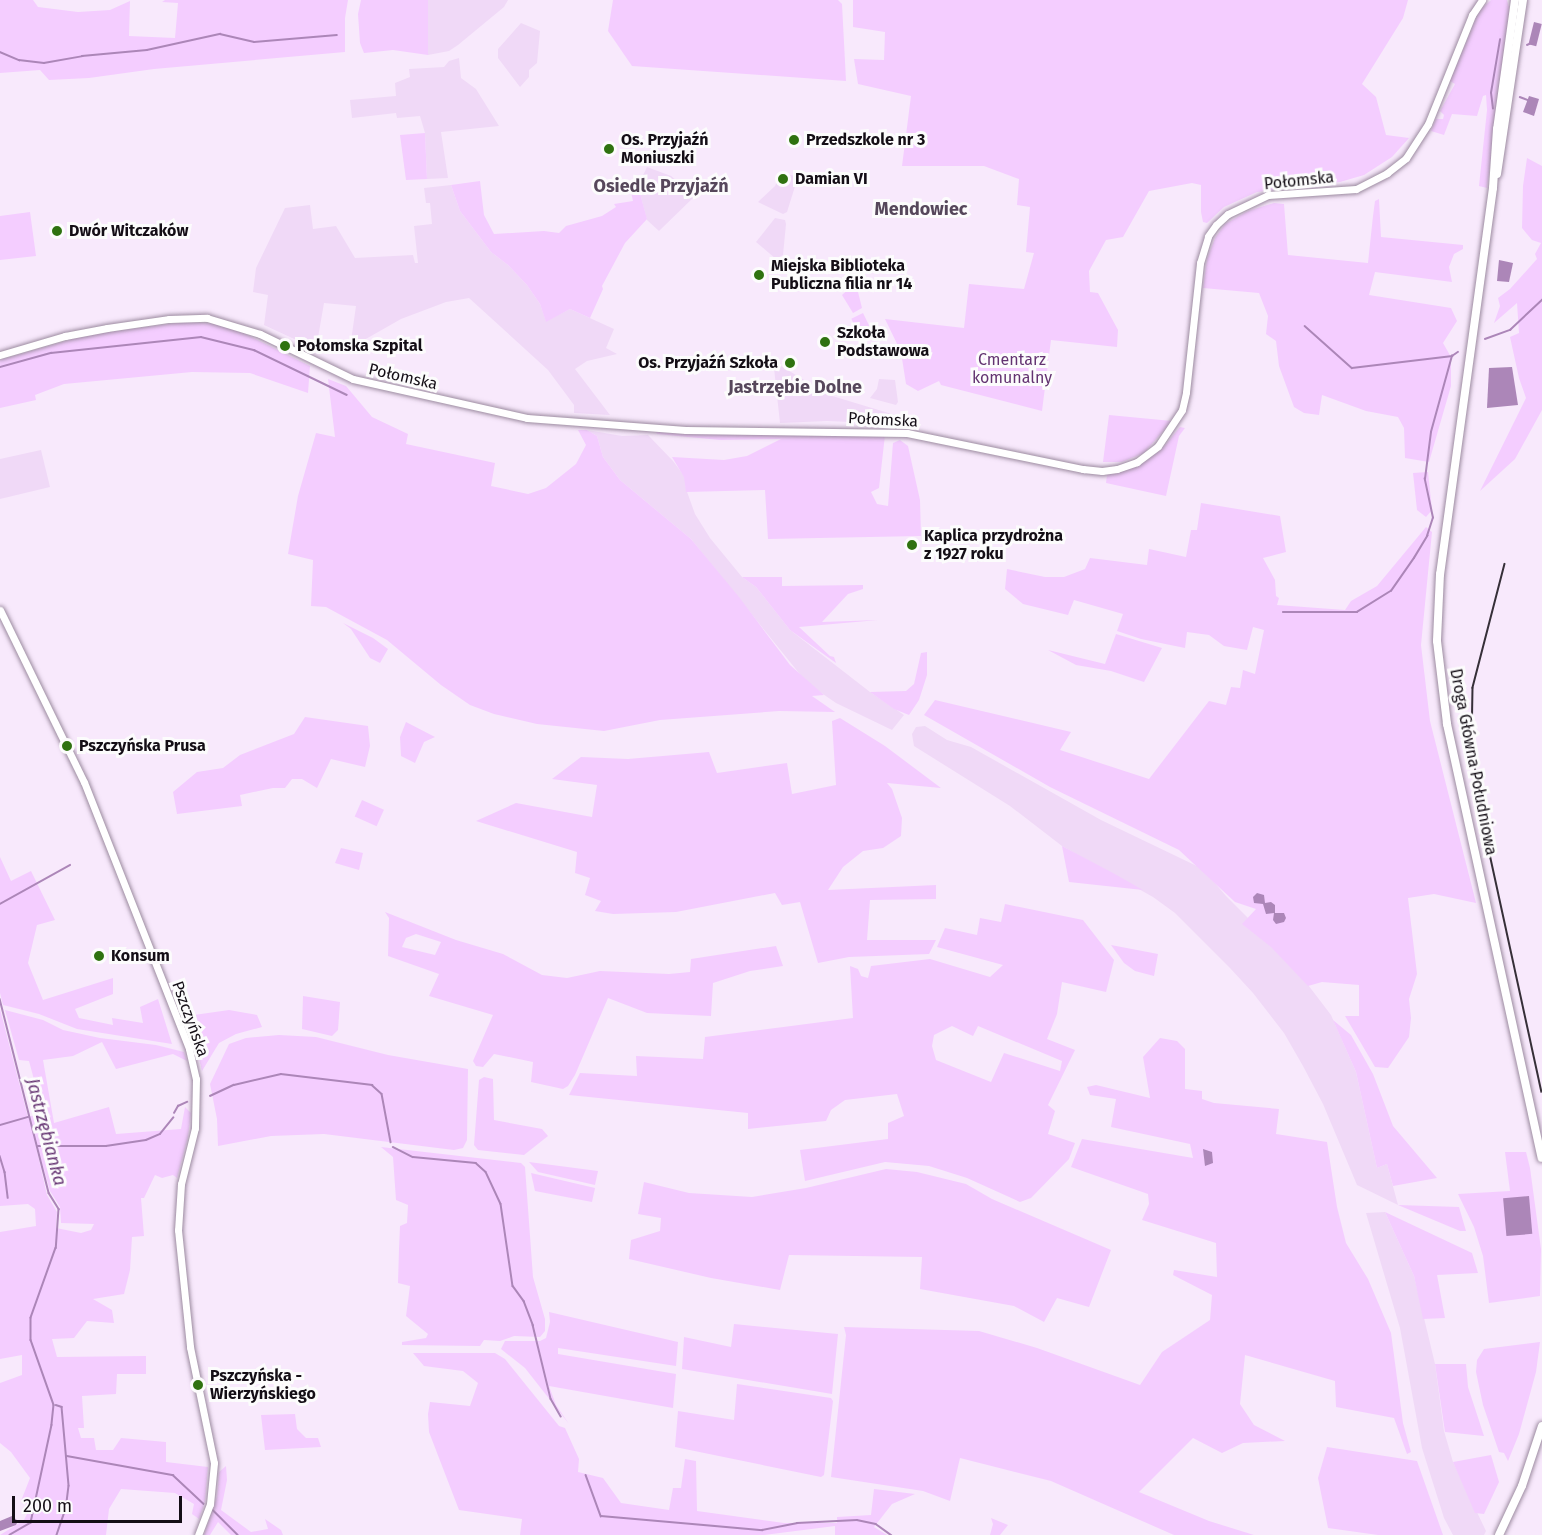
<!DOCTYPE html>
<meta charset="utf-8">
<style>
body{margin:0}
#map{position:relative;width:1542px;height:1535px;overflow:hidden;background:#f8e9fc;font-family:"Fira Sans",sans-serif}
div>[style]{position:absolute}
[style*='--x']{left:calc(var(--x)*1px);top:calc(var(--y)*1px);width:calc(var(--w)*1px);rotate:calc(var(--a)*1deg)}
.built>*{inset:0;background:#f0d9f7}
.green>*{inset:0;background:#f4cdff;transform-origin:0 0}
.water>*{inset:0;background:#ac86b8;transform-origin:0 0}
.stream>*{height:1.5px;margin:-0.75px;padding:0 0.75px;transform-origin:0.75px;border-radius:0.75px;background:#ac86b8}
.roads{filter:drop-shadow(0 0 2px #9c8ba0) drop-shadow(0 0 2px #9c8ba0)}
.tertiary>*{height:7px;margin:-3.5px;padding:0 3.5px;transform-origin:3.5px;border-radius:3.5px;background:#fff}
.secondary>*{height:8px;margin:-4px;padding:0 4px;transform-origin:4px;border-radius:4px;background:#fff}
.rail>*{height:1.5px;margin:-0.75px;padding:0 0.75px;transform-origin:0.75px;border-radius:0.75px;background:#362f38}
.dots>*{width:16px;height:16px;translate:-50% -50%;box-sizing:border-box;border:3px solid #fcfcfc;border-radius:50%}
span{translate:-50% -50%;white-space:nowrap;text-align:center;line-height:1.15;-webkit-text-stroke:6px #fcfcfc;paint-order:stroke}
.poi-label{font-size:16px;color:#140e16;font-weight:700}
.left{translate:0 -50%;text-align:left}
.right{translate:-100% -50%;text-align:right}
.street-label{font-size:16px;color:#140e16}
.park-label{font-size:16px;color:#633371}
.neighbourhood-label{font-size:18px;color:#56475b;font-weight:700}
.water-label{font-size:18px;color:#673674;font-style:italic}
.scale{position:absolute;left:12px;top:1496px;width:170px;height:27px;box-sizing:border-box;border:3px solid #140e16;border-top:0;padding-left:8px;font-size:18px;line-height:21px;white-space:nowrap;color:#140e16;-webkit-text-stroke:4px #fcfcfc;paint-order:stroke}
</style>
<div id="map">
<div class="built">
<div style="clip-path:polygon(428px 0,508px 0,504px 7px,458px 45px,449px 51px,428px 55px)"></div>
<div style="clip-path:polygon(521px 23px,540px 31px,537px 63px,529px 70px,529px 77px,520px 87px,498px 58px,498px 49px)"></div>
<div style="clip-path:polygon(459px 58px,461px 78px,476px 89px,499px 126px,441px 132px,448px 178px,427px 179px,425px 133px,420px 116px,397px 118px,396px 113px,352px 118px,350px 100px,396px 96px,395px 83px,410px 77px,409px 69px,444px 67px,449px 61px)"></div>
<div style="clip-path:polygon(647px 167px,671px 176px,695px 196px,659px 231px,647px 220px,638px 186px)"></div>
<div style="clip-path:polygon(781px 173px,795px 176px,797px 180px,787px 212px,783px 214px,758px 202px,775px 186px)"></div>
<div style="clip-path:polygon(451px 185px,460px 211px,491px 252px,508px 265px,527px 285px,540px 304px,546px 321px,570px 309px,614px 329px,606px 348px,617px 354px,587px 361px,575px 369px,610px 415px,574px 413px,574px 405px,548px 370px,469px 298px,446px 302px,401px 319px,350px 348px,356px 306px,324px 303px,316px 349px,264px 325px,268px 295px,253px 292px,256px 268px,285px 208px,310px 205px,313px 229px,336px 226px,355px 258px,413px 255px,415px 263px,418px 263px,414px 226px,432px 224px,430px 203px,426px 203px,424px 188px)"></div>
<div style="clip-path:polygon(775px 218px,785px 220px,786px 224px,783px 255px,776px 259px,756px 242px)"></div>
<div style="clip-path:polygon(776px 363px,829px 395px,895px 415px,895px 424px,827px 421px,780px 423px,774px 368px)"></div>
<div style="clip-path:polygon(879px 379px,895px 380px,898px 402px,896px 405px,870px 398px,877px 389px)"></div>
<div style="clip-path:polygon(587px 430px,622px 436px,648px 435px,673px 461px,685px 477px,686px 489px,695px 514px,710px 538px,742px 577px,756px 587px,790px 630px,870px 692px,904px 715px,892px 730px,836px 703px,807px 683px,691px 539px,620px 480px,603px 457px,597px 436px)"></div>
<div style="clip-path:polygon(41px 450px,50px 487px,0 499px,0 459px)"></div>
<div style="clip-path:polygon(925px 726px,947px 740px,971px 747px,1101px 820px,1203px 869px,1226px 896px,1286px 956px,1331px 1015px,1356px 1072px,1377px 1168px,1387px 1164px,1398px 1205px,1357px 1185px,1323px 1104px,1303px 1066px,1284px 1033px,1253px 993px,1230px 968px,1175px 913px,1153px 897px,1062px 846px,1010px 806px,914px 746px,912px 734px,916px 727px)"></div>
<div style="clip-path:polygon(1385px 1212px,1414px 1276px,1435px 1364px,1444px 1431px,1453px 1462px,1486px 1531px,1484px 1535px,1453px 1535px,1444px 1518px,1422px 1448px,1400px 1328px,1366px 1213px)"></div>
</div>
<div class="green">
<div style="clip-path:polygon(0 0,33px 0,38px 7px,78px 12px,110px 10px,130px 1px,129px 36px,175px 38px,178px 3px,162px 2px,165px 0,348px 0,345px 18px,345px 52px,154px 69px,89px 78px,49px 80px,40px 70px,0 73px)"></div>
<div style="clip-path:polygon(361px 0,428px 0,428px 55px,393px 50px,364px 53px,360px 43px,358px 14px)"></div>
<div style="clip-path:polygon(613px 0,838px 0,842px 4px,846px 81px,632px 66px,608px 31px)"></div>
<div style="clip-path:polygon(853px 0,1408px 0,1403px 18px,1362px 84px,1376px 97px,1386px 135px,1409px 138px,1392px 157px,1364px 175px,1340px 182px,1257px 192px,1224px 207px,1207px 223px,1203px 222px,1201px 212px,1201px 185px,1192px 183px,1149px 191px,1123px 237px,1106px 240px,1089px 271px,1090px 292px,1098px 293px,1118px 330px,1117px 347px,1051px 340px,1042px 411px,941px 385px,939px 381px,918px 391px,906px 384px,901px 352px,885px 319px,964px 328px,969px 284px,1024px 289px,1034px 253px,1026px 252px,1030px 207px,1017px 205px,1019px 179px,984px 166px,902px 166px,911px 96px,858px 84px,854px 59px,884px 60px,885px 32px,853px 27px)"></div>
<div style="clip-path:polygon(1491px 0,1507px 0,1510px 11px,1487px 188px,1479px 186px,1487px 110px,1486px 95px,1483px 96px,1477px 116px,1452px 114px,1444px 135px,1431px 131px,1436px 119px,1443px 119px,1444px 115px,1440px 111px,1455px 84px,1450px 81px,1479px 11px)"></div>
<div style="clip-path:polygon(425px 133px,427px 179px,406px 180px,400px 135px)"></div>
<div style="clip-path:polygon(1527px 158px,1542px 166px,1542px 410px,1515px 459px,1480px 491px,1526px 398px,1519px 378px,1510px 337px,1519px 333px,1517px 303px,1494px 323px,1500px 306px,1498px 298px,1510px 289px,1537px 259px,1535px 254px,1541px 243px,1532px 240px,1522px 228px,1523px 186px)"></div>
<div style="clip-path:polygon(480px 181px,484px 215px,494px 234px,544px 231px,559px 233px,566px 226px,602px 216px,616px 207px,614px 204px,633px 201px,630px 188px,638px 186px,647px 219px,625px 243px,602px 286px,603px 289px,590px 318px,570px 309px,546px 322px,540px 304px,527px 285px,508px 265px,491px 252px,460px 211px,451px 185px)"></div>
<div style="clip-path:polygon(1379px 199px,1381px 237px,1463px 245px,1463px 249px,1454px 254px,1449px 267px,1452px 282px,1375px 272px,1369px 295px,1451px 308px,1457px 321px,1443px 343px,1451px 357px,1451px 386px,1429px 462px,1405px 458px,1404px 428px,1398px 417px,1366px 411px,1322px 395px,1319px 415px,1304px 413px,1294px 407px,1279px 366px,1276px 341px,1266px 334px,1268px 316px,1259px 293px,1203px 288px,1207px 259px,1215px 238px,1225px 224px,1248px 211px,1274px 203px,1284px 204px,1288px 255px,1368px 263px,1373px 216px,1375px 201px)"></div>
<div style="clip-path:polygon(30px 212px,36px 256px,0 260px,0 216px)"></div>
<div style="clip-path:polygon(851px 287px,857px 288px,862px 308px,853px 313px,842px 295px)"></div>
<div style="left:863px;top:313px;width:25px;height:13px;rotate:64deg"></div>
<div style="clip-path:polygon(184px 322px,217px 324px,235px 329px,310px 366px,308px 393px,250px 373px,192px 372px,64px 384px,35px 395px,36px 400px,0 408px,0 360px,87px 335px)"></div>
<div style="clip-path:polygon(328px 379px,346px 386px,372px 417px,408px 434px,406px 444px,495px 463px,491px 486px,528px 494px,546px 488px,576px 464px,586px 445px,578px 430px,587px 430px,597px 436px,603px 457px,620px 480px,691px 539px,739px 597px,790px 665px,824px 695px,812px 696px,835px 712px,779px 711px,660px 720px,604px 731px,537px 724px,494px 714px,470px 705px,441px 685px,387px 640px,326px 607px,311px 606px,313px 560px,288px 554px,298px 496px,316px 433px,335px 437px)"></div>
<div style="clip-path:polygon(1109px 415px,1172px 421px,1144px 453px,1122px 462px,1103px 462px)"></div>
<div style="clip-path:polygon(1180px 427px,1185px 428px,1179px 436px,1166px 496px,1106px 483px,1107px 475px,1147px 460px,1162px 449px)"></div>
<div style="clip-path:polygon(655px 431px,721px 434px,885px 435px,879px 488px,871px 492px,877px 504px,888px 506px,893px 443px,900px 440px,908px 446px,920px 500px,921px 536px,768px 539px,765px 490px,686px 492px,684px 477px,672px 457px,724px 460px,747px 456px,781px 439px,720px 440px,657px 434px)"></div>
<div style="clip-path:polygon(1428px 472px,1432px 510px,1426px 517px,1417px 510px,1413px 473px)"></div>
<div style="clip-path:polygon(1201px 503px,1280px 516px,1286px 552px,1263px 558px,1275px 580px,1276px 596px,1279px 598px,1277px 605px,1345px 610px,1351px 601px,1377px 586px,1426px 527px,1432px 532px,1421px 645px,1430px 721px,1476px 903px,1434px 894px,1408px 898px,1417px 974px,1409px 999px,1411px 1018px,1409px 1037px,1388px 1068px,1375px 1067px,1345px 1016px,1359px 1016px,1359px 985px,1322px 982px,1308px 986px,1271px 947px,1242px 924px,1256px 909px,1235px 902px,1179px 850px,1050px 787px,924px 715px,935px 700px,1071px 732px,1060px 750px,1149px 779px,1209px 701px,1226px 705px,1231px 687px,1240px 688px,1243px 670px,1255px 674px,1264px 630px,1253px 627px,1247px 650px,1224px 646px,1209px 635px,1187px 632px,1185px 648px,1141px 639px,1117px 631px,1123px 614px,1074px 600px,1068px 615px,1023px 604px,1005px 589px,1007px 569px,1045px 577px,1064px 577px,1085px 569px,1090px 558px,1147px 565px,1149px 549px,1186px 557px,1191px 530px,1197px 530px)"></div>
<div style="clip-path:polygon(742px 577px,782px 577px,782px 586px,863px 585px,863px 589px,848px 594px,822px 622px,878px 620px,799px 627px,830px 656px,834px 657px,836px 663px,790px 630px,756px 587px)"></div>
<div style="clip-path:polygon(343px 623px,373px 638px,388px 649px,380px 663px,370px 658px,351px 629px)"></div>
<div style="clip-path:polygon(1116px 634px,1162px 648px,1144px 682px,1111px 671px,1076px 665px,1048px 650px,1105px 664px)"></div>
<div style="clip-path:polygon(927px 652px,927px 675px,919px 700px,909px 715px,894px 709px,870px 692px,906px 691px,914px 684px,921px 653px)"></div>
<div style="clip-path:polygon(305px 717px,368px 726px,370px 746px,365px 767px,331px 759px,317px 788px,302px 779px,292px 779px,285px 788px,273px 788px,240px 795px,242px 806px,177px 814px,173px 792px,197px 772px,223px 768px,240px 755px,294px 734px)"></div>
<div style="clip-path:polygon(840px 718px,885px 746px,941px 788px,887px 783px,892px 789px,902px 818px,901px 836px,883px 848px,863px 851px,843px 867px,828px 890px,936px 885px,936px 899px,870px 900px,867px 940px,936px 940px,929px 954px,849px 957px,818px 963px,800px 902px,782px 905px,775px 893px,676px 912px,613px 914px,595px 911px,601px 901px,585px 895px,590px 878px,575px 873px,577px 852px,476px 821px,516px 803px,592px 817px,597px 785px,552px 779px,581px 757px,628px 759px,709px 752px,717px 773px,787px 763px,792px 794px,836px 785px,832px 721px)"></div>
<div style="clip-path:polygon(406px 722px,435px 737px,424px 742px,415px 763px,401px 756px,400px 737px)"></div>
<div style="left:362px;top:800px;width:24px;height:18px;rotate:24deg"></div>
<div style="clip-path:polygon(1062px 846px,1113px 873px,1143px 890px,1069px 882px)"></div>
<div style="clip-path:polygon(341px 848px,363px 853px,359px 870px,335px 863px)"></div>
<div style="clip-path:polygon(0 857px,11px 881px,31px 871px,55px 920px,37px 925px,28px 963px,43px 1000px,113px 978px,113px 994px,75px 1009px,79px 1018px,113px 1025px,112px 1018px,143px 1023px,140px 1007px,158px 999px,172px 1044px,77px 1029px,39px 1014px,3px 1005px,0 993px)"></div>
<div style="clip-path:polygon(evenodd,1005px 904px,1083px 920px,1114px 960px,1106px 992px,1062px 982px,1057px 1014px,1047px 1039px,1075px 1050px,1048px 1105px,1055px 1111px,1048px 1134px,1075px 1143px,1069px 1159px,1031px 1198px,1020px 1202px,967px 1178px,929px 1166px,885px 1162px,805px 1181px,800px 1150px,888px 1139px,888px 1123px,904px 1116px,897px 1094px,845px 1100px,831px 1110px,826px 1121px,748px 1129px,748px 1113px,569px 1095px,580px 1073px,637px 1076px,636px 1056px,703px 1059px,705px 1037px,853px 1018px,850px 966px,858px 969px,861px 976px,868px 978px,871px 966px,930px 959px,990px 977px,1003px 965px,937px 947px,945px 928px,977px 935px,980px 918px,1001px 922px,1005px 904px,952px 1026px,973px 1036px,978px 1026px,1062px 1061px,1060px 1071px,1004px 1053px,991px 1082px,936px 1060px,932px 1046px,934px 1035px,952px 1026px)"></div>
<div style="clip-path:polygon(evenodd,385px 912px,456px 940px,503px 954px,542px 975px,567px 978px,600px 971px,669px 974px,690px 972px,691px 959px,776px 946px,783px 966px,750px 971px,713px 983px,711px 1016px,647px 1013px,608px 998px,575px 1075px,568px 1086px,563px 1089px,531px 1082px,533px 1062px,494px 1054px,483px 1067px,476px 1066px,473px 1061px,493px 1015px,429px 996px,439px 974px,388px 956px,389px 918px,385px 912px,416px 934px,441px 942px,435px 955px,402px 947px,406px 938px,416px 934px)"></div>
<div style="clip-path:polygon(1111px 945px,1158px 954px,1154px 976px,1135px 971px,1124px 963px)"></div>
<div style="clip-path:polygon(303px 996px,340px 1002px,338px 1030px,332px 1036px,302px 1029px)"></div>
<div style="clip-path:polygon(evenodd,0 1009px,28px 1117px,43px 1113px,29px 1061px,19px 1060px,5px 1010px,43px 1020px,63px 1030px,100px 1038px,156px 1045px,184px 1052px,187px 1061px,173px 1054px,116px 1069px,102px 1042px,73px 1056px,43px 1060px,54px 1123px,109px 1107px,116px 1134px,181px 1129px,185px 1107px,191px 1113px,188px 1137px,177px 1178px,173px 1175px,162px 1178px,155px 1175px,144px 1198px,141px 1198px,144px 1236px,132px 1237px,130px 1270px,124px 1294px,93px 1299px,112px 1310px,114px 1323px,87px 1321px,74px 1338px,52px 1339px,57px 1357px,146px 1356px,146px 1374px,117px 1374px,116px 1394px,82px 1396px,84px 1428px,78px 1428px,81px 1438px,94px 1438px,96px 1450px,113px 1450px,121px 1438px,166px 1442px,166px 1462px,208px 1467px,205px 1502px,199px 1519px,192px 1514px,194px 1504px,175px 1493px,121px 1489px,109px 1509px,106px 1535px,0 1535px,24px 1520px,29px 1510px,29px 1507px,21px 1501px,30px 1478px,11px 1452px,0 1443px,0 1383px,22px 1375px,22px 1355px,0 1359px,0 1232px,36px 1226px,35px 1209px,28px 1204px,0 1206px,0 1009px,32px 1129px,50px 1191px,60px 1207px,61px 1223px,94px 1224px,91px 1230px,81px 1233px,56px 1228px,57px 1212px,47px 1195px,32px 1129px)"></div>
<div style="clip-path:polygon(229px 1010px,257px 1015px,262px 1027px,236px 1034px,219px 1043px,202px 1071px,197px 1050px,184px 1019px,187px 1016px)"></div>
<div style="clip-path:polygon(1333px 1020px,1351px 1035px,1373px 1074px,1393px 1126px,1437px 1178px,1393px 1186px,1387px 1164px,1377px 1168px,1356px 1072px)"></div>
<div style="clip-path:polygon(279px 1035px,316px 1037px,388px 1055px,468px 1069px,467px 1140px,463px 1148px,454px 1150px,324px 1134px,271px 1136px,218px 1146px,217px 1119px,210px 1084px,229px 1044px,246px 1038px)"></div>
<div style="clip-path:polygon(1160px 1038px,1177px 1041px,1185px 1049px,1185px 1089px,1202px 1091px,1202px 1099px,1214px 1103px,1279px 1109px,1276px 1134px,1327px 1142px,1337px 1207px,1346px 1243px,1368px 1279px,1391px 1333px,1403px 1423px,1411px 1452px,1407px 1454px,1394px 1418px,1336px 1407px,1335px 1381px,1245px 1355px,1240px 1404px,1254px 1425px,1285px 1441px,1243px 1443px,1222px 1453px,1193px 1438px,1139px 1492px,1209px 1521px,1254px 1535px,1174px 1535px,1051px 1481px,960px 1458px,950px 1501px,923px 1491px,831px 1477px,846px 1335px,844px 1327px,979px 1331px,1037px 1348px,1140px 1385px,1162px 1352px,1210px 1320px,1212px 1295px,1173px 1275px,1174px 1270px,1217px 1277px,1216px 1243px,1142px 1220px,1149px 1204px,1148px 1194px,1071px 1167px,1082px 1139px,1193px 1158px,1190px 1144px,1111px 1127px,1116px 1099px,1090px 1095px,1087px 1087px,1096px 1085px,1150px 1098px,1143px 1057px)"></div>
<div style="clip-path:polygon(484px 1077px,493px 1079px,494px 1120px,542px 1129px,548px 1136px,524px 1155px,478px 1150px,474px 1145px,479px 1080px)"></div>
<div style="clip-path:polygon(381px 1147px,521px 1163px,525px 1167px,533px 1277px,545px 1319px,545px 1331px,540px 1337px,514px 1336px,500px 1341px,484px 1340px,480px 1346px,402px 1345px,402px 1342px,426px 1338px,428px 1334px,406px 1316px,410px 1286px,398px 1283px,399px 1249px,400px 1226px,407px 1223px,408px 1205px,396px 1200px,393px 1157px)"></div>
<div style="clip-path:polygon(1505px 1152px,1526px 1152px,1530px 1168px,1541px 1249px,1540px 1296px,1489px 1303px,1483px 1256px,1474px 1227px,1458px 1194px,1510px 1191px)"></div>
<div style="clip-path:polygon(529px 1162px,598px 1171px,595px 1185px,538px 1172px)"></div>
<div style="clip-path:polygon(886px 1169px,917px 1172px,966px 1184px,992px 1199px,1111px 1250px,1089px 1307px,1057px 1298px,1044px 1322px,1014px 1306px,920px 1289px,922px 1257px,789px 1255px,780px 1290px,711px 1278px,629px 1259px,631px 1240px,660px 1231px,661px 1218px,638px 1214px,644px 1182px,689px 1193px,752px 1197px,806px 1188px)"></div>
<div style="clip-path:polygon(531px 1173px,595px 1188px,592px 1202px,535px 1191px)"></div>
<div style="clip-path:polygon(1398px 1205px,1459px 1207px,1466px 1231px,1460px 1231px)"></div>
<div style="clip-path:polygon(1385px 1212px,1472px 1253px,1478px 1273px,1437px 1275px,1445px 1318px,1423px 1319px,1414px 1276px)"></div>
<div style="clip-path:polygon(549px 1312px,678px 1342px,676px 1366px,558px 1348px,558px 1354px,676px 1374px,673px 1408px,549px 1386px,556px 1405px,569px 1424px,525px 1368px,501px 1349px,505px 1341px,540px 1341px,546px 1338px,550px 1322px)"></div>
<div style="clip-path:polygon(734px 1324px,838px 1334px,832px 1394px,682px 1369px,684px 1337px,731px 1347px)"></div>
<div style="clip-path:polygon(1540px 1342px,1536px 1372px,1519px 1434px,1508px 1461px,1504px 1453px,1499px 1452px,1483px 1405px,1476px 1372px,1477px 1360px,1484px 1349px)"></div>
<div style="clip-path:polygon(413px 1353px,495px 1353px,505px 1359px,559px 1426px,565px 1428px,579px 1459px,578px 1472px,603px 1478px,621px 1503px,669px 1510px,673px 1488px,681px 1488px,685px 1459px,696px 1461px,697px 1511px,784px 1523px,837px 1523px,837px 1517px,871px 1515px,874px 1489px,915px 1494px,892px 1504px,874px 1527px,887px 1535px,835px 1535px,835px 1526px,764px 1535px,520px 1535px,522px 1519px,459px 1510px,429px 1432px,428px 1414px,430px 1402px,470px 1406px,478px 1383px,463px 1371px,424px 1366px)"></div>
<div style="clip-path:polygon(1435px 1364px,1466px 1364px,1468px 1387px,1484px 1436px,1445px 1432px)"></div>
<div style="clip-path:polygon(737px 1384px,831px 1398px,833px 1401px,824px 1475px,821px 1477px,675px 1447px,678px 1411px,734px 1420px)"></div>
<div style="clip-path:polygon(295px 1414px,297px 1429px,306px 1438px,318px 1438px,321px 1447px,265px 1450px,261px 1415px)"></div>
<div style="clip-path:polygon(1327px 1447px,1417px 1461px,1443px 1535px,1378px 1535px,1328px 1528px,1318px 1478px)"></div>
<div style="clip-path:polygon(1491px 1455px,1499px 1482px,1484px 1514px,1475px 1513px,1453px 1462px)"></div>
<div style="clip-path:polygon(226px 1466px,227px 1480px,221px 1510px,251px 1532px,268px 1529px,265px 1519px,281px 1530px,283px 1535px,231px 1535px,218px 1522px,210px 1535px,204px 1535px,217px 1497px,219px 1472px)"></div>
<div style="clip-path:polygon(991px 1518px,1008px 1525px,1000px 1535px,990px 1535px,993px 1524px)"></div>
</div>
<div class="water">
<div style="left:1534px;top:22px;width:8px;height:23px;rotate:14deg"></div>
<div style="clip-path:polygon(1529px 96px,1539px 99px,1534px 116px,1523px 112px)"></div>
<div style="clip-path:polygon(1499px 260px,1513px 263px,1509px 282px,1497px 281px)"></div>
<div style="clip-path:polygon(1512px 367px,1518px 405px,1487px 408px,1489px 368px)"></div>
<div style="clip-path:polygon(1257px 893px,1264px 895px,1265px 903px,1271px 902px,1275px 905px,1275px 913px,1284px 913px,1286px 918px,1284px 922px,1276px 924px,1273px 920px,1274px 913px,1266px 914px,1263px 904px,1254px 903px,1253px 897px)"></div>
<div style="clip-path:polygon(1203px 1149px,1212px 1152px,1213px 1163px,1205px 1166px)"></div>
<div style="left:1529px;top:1196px;width:38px;height:26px;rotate:85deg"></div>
<div style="clip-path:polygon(12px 1516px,18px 1521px,16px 1525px,0 1531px,0 1521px)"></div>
</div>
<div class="stream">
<div style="--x:1527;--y:45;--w:8;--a:-23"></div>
<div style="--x:0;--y:52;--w:21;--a:23"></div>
<div style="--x:19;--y:60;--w:25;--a:7"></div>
<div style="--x:44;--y:63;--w:39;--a:-10"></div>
<div style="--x:82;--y:56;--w:65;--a:-5.3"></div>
<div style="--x:147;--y:50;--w:75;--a:-12.4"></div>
<div style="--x:220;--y:34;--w:35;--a:13"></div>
<div style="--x:254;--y:42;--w:83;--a:-4.8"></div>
<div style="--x:1520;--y:97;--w:9;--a:21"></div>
<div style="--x:1493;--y:109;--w:16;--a:-97"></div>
<div style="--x:1491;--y:93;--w:54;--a:-80.4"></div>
<div style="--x:1305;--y:326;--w:63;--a:41.8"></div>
<div style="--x:1352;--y:368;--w:101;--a:-6.8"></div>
<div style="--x:1452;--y:356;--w:7;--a:-34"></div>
<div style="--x:1485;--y:339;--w:27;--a:-20"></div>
<div style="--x:1510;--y:330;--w:44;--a:-43.2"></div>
<div style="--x:0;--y:367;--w:53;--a:-15.4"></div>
<div style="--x:51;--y:353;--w:151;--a:-6.1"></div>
<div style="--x:201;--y:337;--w:55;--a:13.8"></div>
<div style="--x:254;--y:350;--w:103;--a:25.8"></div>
<div style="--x:1283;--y:612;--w:74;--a:0"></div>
<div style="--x:1357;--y:612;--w:40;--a:-32"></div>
<div style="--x:1391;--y:591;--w:40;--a:-55.1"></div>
<div style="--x:1414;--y:558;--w:26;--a:-59"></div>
<div style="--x:1427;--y:536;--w:19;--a:-72"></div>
<div style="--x:1433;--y:518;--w:40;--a:-102"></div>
<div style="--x:1425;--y:479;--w:47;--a:-82.7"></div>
<div style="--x:1431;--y:432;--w:79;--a:-74.6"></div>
<div style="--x:0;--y:904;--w:80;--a:-29.1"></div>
<div style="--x:0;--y:999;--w:200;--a:75.8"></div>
<div style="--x:49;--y:1193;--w:19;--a:58"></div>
<div style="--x:59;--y:1209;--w:39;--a:94"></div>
<div style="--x:56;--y:1248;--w:74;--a:109.7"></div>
<div style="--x:31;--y:1318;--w:22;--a:90"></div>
<div style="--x:31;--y:1340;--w:69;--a:70.5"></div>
<div style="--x:54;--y:1405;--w:20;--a:96"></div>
<div style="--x:52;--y:1425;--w:100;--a:102.1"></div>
<div style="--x:31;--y:1523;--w:24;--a:150"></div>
<div style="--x:210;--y:1096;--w:26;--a:-25"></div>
<div style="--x:234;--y:1085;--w:48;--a:-13.2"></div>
<div style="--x:281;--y:1074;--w:92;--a:6.9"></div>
<div style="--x:372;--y:1085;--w:13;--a:42"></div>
<div style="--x:382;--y:1094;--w:49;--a:79.4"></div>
<div style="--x:174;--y:1113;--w:8;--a:-60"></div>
<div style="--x:178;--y:1106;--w:10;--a:-24"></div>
<div style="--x:0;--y:1125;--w:29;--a:-16"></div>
<div style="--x:38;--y:1146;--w:68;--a:0"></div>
<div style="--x:106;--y:1146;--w:40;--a:-8.5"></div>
<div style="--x:146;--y:1140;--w:15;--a:-23"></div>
<div style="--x:160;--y:1134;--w:21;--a:-51"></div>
<div style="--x:393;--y:1147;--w:22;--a:27"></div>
<div style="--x:413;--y:1157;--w:63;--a:5.4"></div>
<div style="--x:476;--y:1163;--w:13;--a:42"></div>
<div style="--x:486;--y:1172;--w:35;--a:65"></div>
<div style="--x:501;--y:1204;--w:83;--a:81.7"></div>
<div style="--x:513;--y:1286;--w:19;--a:54"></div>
<div style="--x:524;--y:1301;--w:26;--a:69"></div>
<div style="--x:533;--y:1325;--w:76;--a:76.3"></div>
<div style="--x:551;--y:1399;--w:20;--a:60"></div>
<div style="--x:0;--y:1156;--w:17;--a:73"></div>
<div style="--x:5;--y:1172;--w:26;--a:83"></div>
<div style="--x:56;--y:1405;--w:6;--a:18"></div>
<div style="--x:62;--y:1407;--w:79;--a:84.9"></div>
<div style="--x:69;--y:1486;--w:23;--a:97"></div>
<div style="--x:66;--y:1509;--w:28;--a:109"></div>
<div style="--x:67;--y:1456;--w:108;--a:10.2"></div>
<div style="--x:173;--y:1475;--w:42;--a:43.1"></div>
<div style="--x:586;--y:1475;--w:44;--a:69.9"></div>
<div style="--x:601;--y:1516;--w:162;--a:5"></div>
<div style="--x:762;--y:1530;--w:36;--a:-11"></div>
<div style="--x:797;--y:1523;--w:60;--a:-2.9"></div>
<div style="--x:857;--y:1520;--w:19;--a:12"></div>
<div style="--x:876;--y:1524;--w:19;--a:36"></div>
<div style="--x:213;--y:1510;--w:35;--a:45"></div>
</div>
<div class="roads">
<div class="tertiary">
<div style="--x:0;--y:355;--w:68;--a:-16.3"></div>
<div style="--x:65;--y:336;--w:43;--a:-10.8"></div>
<div style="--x:107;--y:328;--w:63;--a:-8.3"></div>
<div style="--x:169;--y:319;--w:38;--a:-2"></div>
<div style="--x:207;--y:318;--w:55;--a:16.8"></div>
<div style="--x:260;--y:334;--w:103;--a:25.8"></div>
<div style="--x:353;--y:379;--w:178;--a:12.6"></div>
<div style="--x:527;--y:418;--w:159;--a:4.3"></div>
<div style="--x:686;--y:430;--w:221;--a:0.8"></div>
<div style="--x:907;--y:433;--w:180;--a:11.6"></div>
<div style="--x:1083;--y:469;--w:19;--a:6"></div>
<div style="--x:1102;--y:471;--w:15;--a:-8"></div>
<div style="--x:1117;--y:469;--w:21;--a:-19"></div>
<div style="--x:1137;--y:462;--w:26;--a:-37"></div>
<div style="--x:1158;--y:446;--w:43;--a:-56.3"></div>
<div style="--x:1182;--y:410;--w:18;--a:-77"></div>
<div style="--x:1186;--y:392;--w:130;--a:-83.8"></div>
<div style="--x:1200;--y:263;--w:28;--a:-73"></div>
<div style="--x:1208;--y:236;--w:14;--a:-54"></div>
<div style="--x:1216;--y:225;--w:16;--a:-43"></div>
<div style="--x:1228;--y:214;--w:44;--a:-25.4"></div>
<div style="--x:1268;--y:195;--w:88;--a:-3.9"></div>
<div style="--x:1356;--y:189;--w:35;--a:-27"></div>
<div style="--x:1387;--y:173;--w:24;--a:-38"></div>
<div style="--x:1406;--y:158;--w:40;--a:-57.1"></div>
<div style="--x:1428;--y:124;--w:118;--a:-68"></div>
<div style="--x:1472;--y:15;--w:18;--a:-56"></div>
<div style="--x:0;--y:610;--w:191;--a:64"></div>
<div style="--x:84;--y:782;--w:287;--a:68.5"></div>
<div style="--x:189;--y:1049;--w:31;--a:77"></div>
<div style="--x:196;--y:1079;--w:49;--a:91.2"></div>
<div style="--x:195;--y:1128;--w:58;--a:104"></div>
<div style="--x:181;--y:1184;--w:46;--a:93.7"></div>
<div style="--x:178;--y:1230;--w:118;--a:84.1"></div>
<div style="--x:190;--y:1347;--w:118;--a:78.3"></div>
<div style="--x:214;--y:1463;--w:41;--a:95.6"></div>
<div style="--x:210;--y:1504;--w:33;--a:111"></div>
</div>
<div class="secondary">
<div style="--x:1515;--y:0;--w:130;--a:97.9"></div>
<div style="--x:1497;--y:129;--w:59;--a:93.9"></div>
<div style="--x:1493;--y:188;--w:390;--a:97.8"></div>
<div style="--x:1440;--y:574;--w:67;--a:92.6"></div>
<div style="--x:1437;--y:641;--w:84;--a:83.1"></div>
<div style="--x:1447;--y:724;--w:444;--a:77.7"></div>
<div style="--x:1497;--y:174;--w:176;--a:-81.5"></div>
<div style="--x:1499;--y:1535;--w:54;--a:-64.9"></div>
<div style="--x:1522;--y:1486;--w:63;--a:-71.6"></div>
</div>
</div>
<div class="rail">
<div style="--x:1505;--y:564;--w:128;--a:104.5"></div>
<div style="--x:1473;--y:688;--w:56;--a:91"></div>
<div style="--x:1472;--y:744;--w:79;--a:82"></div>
<div style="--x:1483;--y:822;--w:276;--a:77.7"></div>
</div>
<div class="dots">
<div style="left:794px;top:140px;background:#2f7210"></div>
<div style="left:609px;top:149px;background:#2f7210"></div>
<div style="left:783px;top:179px;background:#2f7210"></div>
<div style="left:57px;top:231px;background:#2f7210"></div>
<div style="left:759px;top:275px;background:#2f7210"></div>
<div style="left:825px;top:342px;background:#2f7210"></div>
<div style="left:285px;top:346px;background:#2f7210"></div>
<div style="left:790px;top:363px;background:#2f7210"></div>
<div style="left:912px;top:545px;background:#2f7210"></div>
<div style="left:67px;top:746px;background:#2f7210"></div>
<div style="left:99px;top:956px;background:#2f7210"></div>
<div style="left:198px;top:1385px;background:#2f7210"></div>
</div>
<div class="poi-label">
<span class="left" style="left:621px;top:149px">Os. Przyjaźń<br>Moniuszki</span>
<span class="left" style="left:806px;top:140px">Przedszkole nr 3</span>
<span class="left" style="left:795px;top:179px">Damian VI</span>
<span class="left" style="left:69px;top:231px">Dwór Witczaków</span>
<span class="left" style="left:771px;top:275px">Miejska Biblioteka<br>Publiczna filia nr 14</span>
<span class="left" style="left:837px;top:342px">Szkoła<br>Podstawowa</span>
<span class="left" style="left:297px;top:346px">Połomska Szpital</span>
<span class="right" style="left:778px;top:363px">Os. Przyjaźń Szkoła</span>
<span class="left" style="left:924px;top:545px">Kaplica przydrożna<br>z 1927 roku</span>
<span class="left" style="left:79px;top:746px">Pszczyńska Prusa</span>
<span class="left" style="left:111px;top:956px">Konsum</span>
<span class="left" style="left:210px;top:1385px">Pszczyńska -<br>Wierzyńskiego</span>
</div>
<div class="street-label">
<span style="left:1299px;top:181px;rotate:-6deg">Połomska</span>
<span style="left:403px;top:377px;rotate:13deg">Połomska</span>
<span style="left:883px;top:420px;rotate:3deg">Połomska</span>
<span style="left:1473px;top:762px;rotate:79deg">Droga Główna Południowa</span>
<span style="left:190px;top:1019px;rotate:70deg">Pszczyńska</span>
</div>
<div class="park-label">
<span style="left:1012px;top:369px">Cmentarz<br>komunalny</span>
</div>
<div class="neighbourhood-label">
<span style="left:661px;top:186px">Osiedle Przyjaźń</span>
<span style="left:921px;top:209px">Mendowiec</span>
<span style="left:795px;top:387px">Jastrzębie Dolne</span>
</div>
<div class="water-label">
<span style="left:46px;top:1132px;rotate:75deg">Jastrzębianka</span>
</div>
<div class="scale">200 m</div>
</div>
